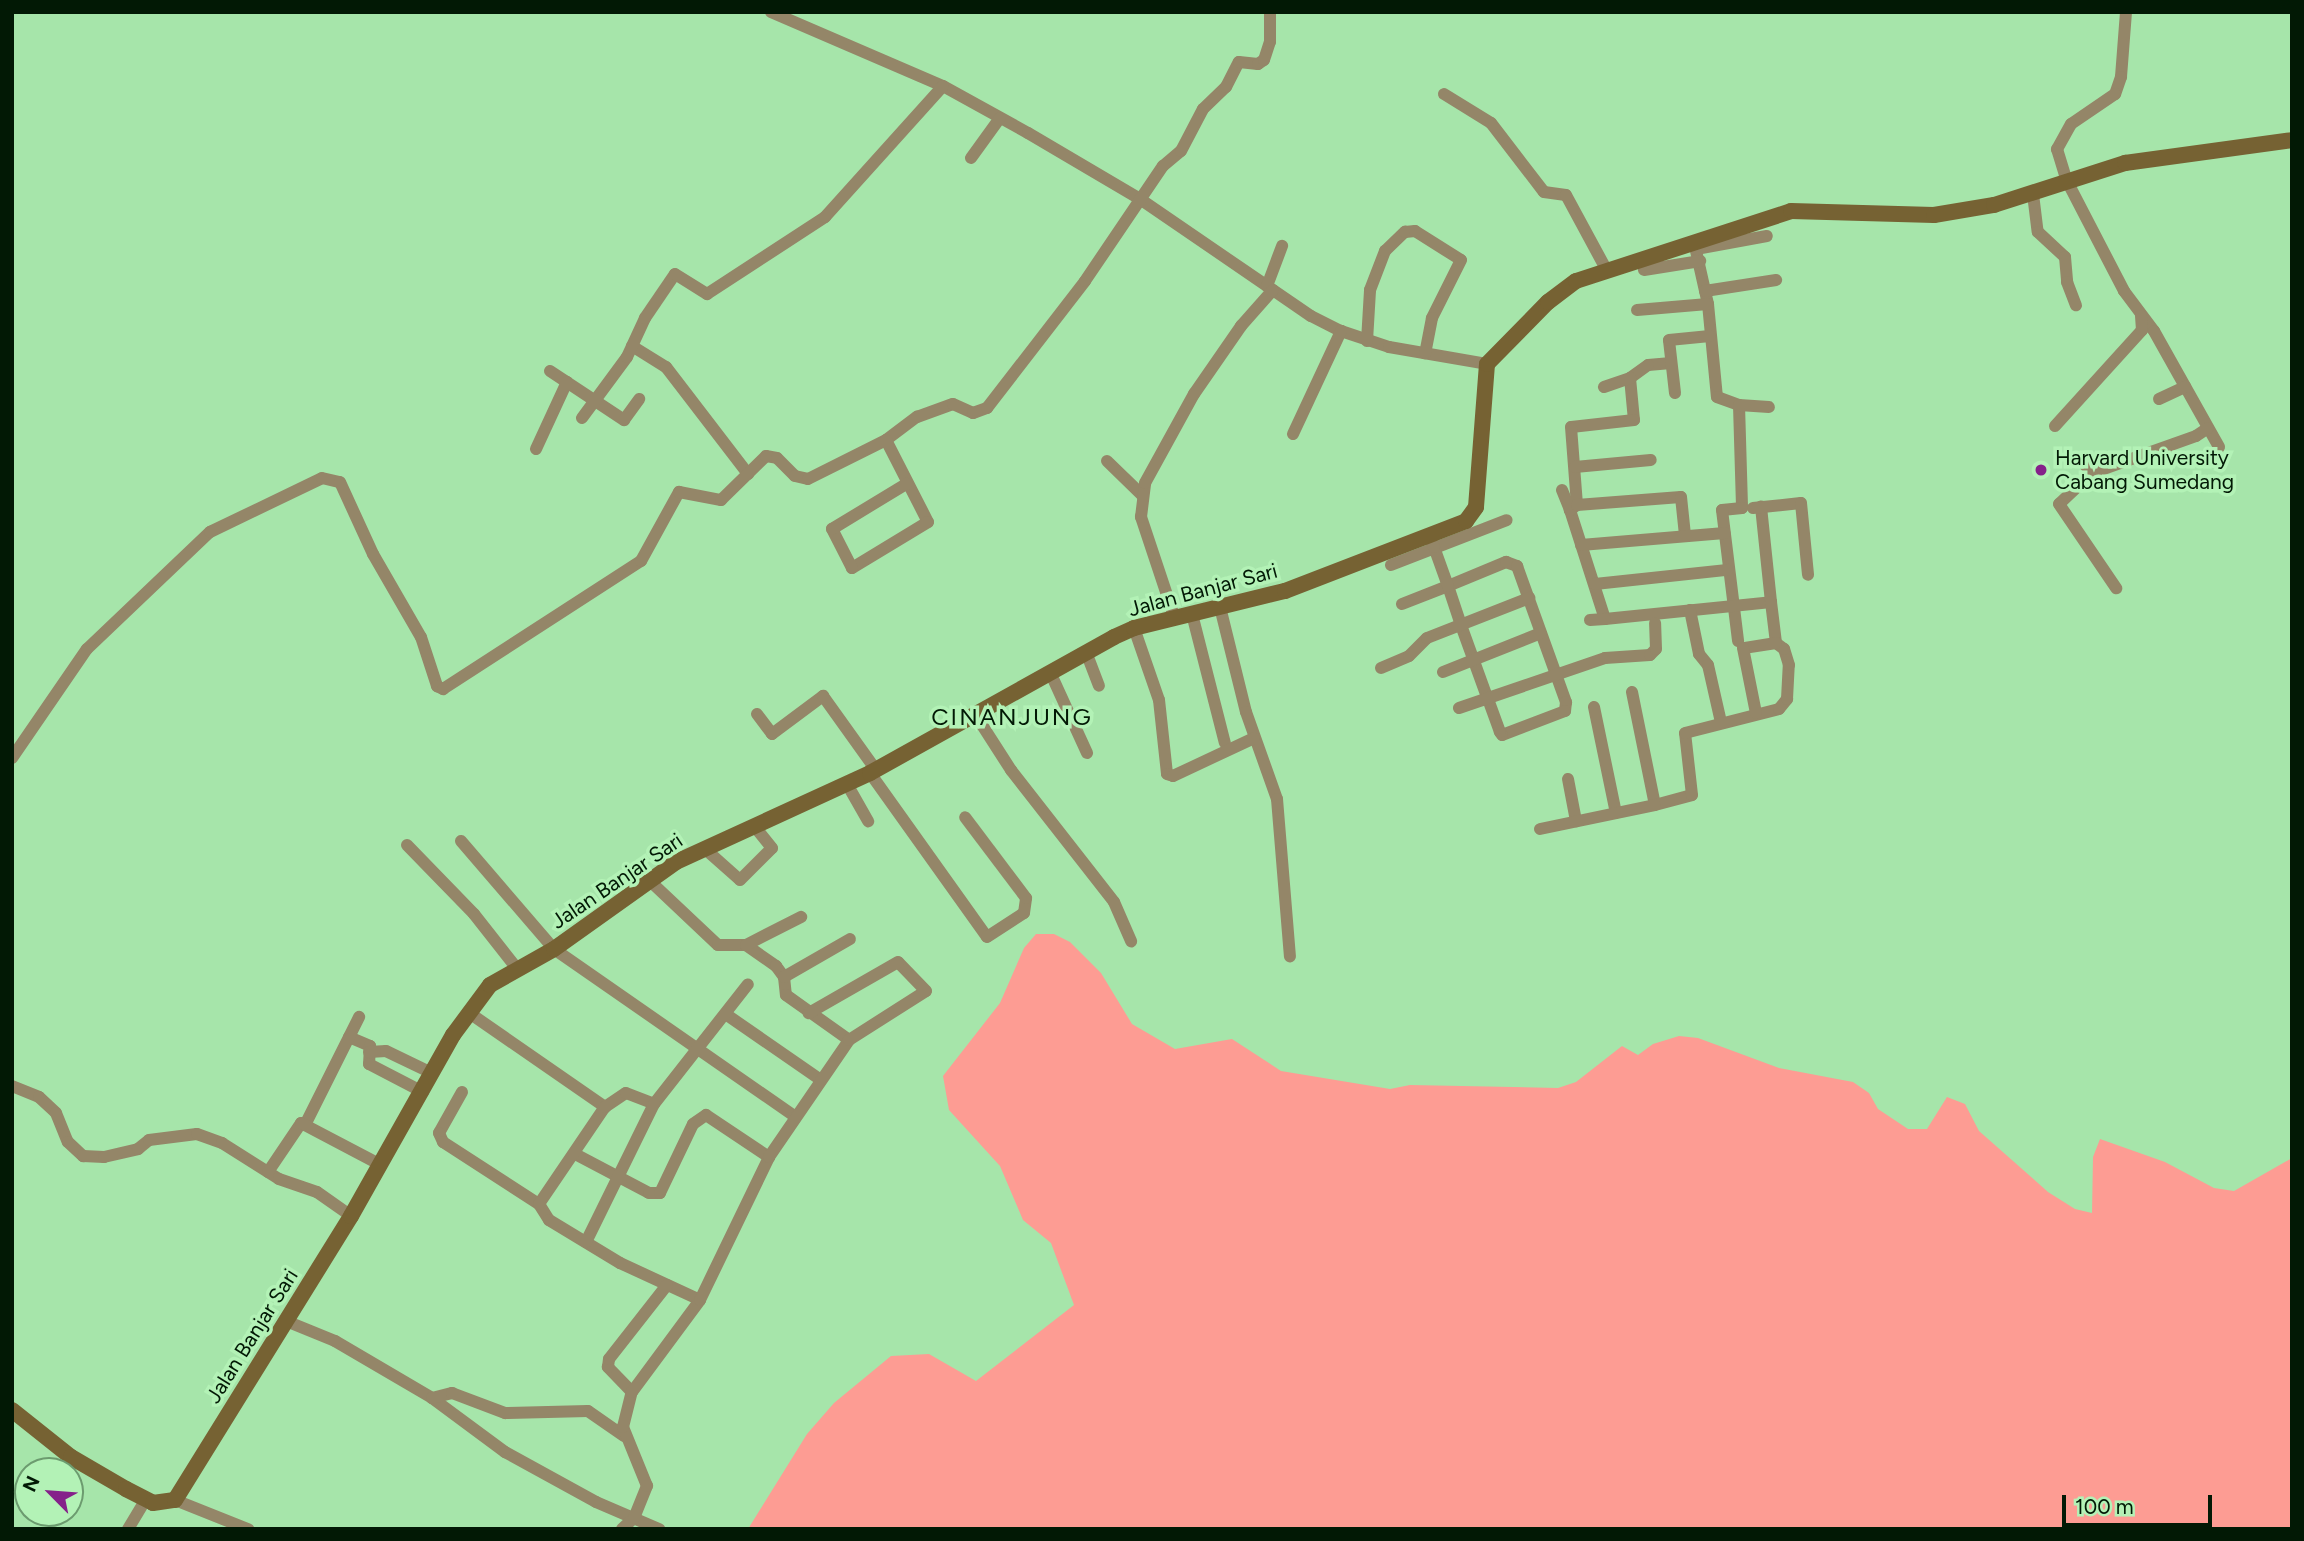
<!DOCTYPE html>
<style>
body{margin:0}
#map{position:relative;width:2304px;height:1541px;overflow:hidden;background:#a6e5aa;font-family:Figtree,sans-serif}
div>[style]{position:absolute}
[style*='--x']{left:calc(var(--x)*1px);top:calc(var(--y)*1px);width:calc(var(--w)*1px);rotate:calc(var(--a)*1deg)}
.green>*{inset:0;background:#fd9c93}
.street>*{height:12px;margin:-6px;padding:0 6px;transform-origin:6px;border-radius:6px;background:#948668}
.secondary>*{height:16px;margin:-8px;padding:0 8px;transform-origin:8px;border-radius:8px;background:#766233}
.dots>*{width:19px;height:19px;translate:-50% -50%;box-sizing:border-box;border:4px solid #b3f2b6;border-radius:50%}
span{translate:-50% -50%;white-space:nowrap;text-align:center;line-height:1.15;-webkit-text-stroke:7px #b3f2b6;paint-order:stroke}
.poi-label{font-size:21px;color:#021905}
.left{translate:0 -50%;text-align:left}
.street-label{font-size:21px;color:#021905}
.quarter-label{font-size:24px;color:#021905;letter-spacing:2px}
.frame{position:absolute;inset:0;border:14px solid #021905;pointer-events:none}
.north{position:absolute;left:14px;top:1457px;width:70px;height:70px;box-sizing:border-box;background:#b3f2b6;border:2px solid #6c9b6f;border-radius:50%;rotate:295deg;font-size:19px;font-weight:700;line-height:28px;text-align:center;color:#021905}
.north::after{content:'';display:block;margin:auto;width:24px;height:32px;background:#85218a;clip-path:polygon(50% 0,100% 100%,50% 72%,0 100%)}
.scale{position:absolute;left:2062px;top:1495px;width:150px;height:32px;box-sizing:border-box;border:4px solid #021905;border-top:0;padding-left:9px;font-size:21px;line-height:24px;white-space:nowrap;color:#021905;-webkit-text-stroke:5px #b3f2b6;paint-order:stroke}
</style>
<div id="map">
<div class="green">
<div style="clip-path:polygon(1036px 934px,1054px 934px,1070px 942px,1101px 973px,1132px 1024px,1175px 1049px,1232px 1039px,1281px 1071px,1390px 1089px,1410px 1085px,1558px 1088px,1576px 1082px,1622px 1046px,1638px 1055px,1653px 1044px,1679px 1036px,1698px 1038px,1779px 1068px,1853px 1082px,1869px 1093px,1878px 1109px,1908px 1129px,1927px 1129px,1947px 1097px,1965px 1104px,1979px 1131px,2048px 1192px,2075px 1209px,2092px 1213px,2093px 1157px,2100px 1139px,2165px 1162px,2214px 1188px,2234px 1191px,2292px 1158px,2292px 1529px,748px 1529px,807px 1434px,834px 1403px,891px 1356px,929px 1354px,976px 1381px,1074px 1305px,1051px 1243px,1023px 1220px,1000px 1166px,949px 1110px,943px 1076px,1000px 1003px,1024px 948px)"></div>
</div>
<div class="street">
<div style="--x:771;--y:12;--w:187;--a:23.3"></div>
<div style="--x:943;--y:86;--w:97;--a:28.9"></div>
<div style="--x:1028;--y:133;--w:130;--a:30.5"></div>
<div style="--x:1140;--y:199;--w:207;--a:34.4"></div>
<div style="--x:1311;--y:316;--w:34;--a:27"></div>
<div style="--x:1341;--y:331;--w:51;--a:18.4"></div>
<div style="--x:1389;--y:347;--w:99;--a:9.8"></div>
<div style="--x:2126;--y:12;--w:65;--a:94.4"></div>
<div style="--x:2121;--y:77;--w:18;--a:109"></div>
<div style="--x:2115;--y:94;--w:53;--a:145.7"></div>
<div style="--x:2071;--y:124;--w:29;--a:119"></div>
<div style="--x:2057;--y:149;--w:34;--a:73"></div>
<div style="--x:2067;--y:181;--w:124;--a:62.6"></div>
<div style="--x:2124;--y:291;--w:50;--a:53.1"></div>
<div style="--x:2154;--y:331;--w:133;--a:60.7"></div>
<div style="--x:1444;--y:94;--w:55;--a:31.7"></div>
<div style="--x:1491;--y:123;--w:87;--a:52.5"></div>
<div style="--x:1544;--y:192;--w:22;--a:8"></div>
<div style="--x:1566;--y:195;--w:84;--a:61.6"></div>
<div style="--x:971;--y:158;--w:49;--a:-54.1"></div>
<div style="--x:2033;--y:194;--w:38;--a:83"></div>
<div style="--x:2038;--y:232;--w:37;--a:43"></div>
<div style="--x:2065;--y:257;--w:25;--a:85"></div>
<div style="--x:2067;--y:282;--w:25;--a:69"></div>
<div style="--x:1694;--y:242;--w:64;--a:77.3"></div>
<div style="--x:1708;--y:304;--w:93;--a:84.5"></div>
<div style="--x:1717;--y:397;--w:23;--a:20"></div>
<div style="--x:1739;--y:405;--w:103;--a:88.3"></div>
<div style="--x:1742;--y:508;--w:20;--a:174"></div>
<div style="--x:1722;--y:510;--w:132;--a:83"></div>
<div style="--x:1696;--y:249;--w:72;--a:-10.4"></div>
<div style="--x:1644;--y:270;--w:57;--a:-9.1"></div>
<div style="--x:1267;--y:286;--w:43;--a:-69.4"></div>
<div style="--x:1705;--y:291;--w:72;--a:-8.8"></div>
<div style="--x:1637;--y:310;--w:71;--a:-4.8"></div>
<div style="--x:1367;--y:341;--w:51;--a:-86.6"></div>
<div style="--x:1370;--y:290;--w:42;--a:-69"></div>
<div style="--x:1385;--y:251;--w:28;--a:-44"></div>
<div style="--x:1405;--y:232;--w:10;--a:-6"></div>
<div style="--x:1415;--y:231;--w:54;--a:32.2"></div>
<div style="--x:1461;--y:260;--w:65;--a:116.6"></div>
<div style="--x:1432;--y:318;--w:36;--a:101"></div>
<div style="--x:632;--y:346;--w:40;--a:32"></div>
<div style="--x:666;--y:367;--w:135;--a:52.5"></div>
<div style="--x:1671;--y:363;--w:23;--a:175"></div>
<div style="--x:1648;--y:365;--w:22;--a:144"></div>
<div style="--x:1630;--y:378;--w:42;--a:84.6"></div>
<div style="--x:1634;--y:420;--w:63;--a:173.7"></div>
<div style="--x:1571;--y:427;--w:78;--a:85.6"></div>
<div style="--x:1577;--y:505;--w:9;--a:144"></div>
<div style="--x:1570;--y:510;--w:114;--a:72.2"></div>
<div style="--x:1605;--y:619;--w:167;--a:-5.8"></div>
<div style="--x:1771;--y:602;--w:96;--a:-96"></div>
<div style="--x:550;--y:371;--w:89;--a:33.5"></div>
<div style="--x:624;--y:420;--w:26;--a:-54"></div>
<div style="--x:1604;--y:387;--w:28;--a:-19"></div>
<div style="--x:1675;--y:393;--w:53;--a:-96.5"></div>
<div style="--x:1669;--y:340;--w:41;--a:-5.6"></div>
<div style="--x:2159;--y:399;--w:29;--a:-25"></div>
<div style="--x:1739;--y:405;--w:30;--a:4"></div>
<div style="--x:582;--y:418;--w:76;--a:-53.6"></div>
<div style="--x:627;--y:357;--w:43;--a:-65.2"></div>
<div style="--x:645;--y:318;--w:53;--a:-55.7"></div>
<div style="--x:675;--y:274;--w:38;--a:32"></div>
<div style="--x:707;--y:294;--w:141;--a:-33.1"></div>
<div style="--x:825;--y:217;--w:176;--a:-48"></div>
<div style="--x:2055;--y:426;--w:130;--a:-47.8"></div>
<div style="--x:2142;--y:330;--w:14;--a:-94"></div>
<div style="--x:1293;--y:434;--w:114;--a:-65"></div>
<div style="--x:886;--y:440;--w:39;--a:-37"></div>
<div style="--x:917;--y:417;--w:38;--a:-20"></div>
<div style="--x:953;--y:404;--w:22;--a:24"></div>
<div style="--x:973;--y:413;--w:15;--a:-20"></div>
<div style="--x:987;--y:408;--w:160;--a:-52.3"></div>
<div style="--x:1085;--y:281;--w:139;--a:-55.9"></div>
<div style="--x:1163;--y:166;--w:23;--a:-40"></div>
<div style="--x:1181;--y:151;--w:47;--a:-62.4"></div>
<div style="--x:1203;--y:109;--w:32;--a:-44"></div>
<div style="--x:1226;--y:87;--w:28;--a:-63"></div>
<div style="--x:1239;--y:62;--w:19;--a:6"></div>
<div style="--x:1258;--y:64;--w:7;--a:-34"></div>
<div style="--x:1264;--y:60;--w:19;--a:-72"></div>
<div style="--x:1270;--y:42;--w:30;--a:-90"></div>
<div style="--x:536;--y:449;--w:74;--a:-65.2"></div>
<div style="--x:2079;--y:458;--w:20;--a:49"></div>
<div style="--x:2092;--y:473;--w:110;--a:-19.6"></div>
<div style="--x:2196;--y:436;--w:14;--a:-34"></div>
<div style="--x:1107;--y:461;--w:49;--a:44.2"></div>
<div style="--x:1575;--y:467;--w:76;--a:-5.3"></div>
<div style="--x:2092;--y:473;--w:45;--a:136.8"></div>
<div style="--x:2059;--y:504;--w:102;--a:55.8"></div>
<div style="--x:1562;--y:490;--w:22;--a:68"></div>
<div style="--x:1577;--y:505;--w:104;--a:-4.4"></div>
<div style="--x:1681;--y:497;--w:39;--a:84"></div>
<div style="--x:1753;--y:508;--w:48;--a:-5.9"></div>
<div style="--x:1801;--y:503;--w:72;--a:84.4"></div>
<div style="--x:1581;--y:545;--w:144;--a:-4.8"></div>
<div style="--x:1391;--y:565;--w:124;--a:-21.2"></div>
<div style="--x:1595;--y:584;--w:133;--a:-6.1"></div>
<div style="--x:1771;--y:602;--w:41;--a:83"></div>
<div style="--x:1402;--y:604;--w:49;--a:-21.4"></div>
<div style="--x:1448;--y:586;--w:63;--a:-22.5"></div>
<div style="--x:1506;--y:562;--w:12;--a:20"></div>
<div style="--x:1517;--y:566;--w:145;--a:70.2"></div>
<div style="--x:1566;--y:702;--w:9;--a:96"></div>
<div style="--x:1565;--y:711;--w:67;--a:159.1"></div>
<div style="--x:1502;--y:735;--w:4;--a:-124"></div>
<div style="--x:1500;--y:732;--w:37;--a:-110"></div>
<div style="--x:1487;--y:697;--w:77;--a:-109.9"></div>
<div style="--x:1461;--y:625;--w:41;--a:-108.4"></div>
<div style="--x:1448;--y:586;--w:41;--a:-109.7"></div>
<div style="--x:1434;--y:547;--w:13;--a:-113"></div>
<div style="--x:1220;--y:607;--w:108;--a:76.1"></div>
<div style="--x:1246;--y:712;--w:92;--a:70.4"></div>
<div style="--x:1277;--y:799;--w:158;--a:85.3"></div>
<div style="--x:1690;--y:610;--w:45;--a:78.4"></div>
<div style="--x:1699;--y:654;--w:14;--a:51"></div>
<div style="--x:1708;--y:665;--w:58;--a:77.2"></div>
<div style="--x:1192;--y:614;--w:133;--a:75.7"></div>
<div style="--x:1175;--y:619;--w:108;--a:-108.4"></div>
<div style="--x:1141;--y:517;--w:34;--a:-83"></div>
<div style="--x:1145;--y:483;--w:102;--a:-61.2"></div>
<div style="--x:1194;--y:394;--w:83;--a:-55.3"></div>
<div style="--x:1241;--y:326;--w:48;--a:-48.4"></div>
<div style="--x:1590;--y:620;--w:15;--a:-4"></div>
<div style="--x:1134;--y:628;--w:76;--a:70.9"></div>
<div style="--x:1159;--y:700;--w:74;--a:83.8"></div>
<div style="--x:1167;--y:774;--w:6;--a:18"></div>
<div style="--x:1173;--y:776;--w:89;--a:-25.1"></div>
<div style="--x:1086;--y:652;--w:36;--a:69"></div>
<div style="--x:1381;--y:668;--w:30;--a:-23"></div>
<div style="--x:1409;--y:656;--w:25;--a:-45"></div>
<div style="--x:1427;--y:638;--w:110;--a:-21.4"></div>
<div style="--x:1050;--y:672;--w:89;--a:65.4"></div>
<div style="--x:1443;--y:672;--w:105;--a:-21.7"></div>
<div style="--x:1632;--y:692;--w:115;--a:78.5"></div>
<div style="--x:1655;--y:805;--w:38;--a:-15"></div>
<div style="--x:1692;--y:795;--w:62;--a:-96.4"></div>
<div style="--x:1685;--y:733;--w:97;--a:-14.3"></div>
<div style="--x:1779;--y:709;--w:13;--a:-51"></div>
<div style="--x:1787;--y:699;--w:34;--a:-87"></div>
<div style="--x:1789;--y:665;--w:17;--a:-107"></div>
<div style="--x:1784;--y:649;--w:10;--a:-143"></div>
<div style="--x:1776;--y:643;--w:33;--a:171"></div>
<div style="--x:1743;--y:648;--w:66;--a:78.7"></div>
<div style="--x:1594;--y:707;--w:108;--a:78.3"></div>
<div style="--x:1459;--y:708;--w:154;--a:-18.9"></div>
<div style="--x:1605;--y:658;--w:45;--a:-3.8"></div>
<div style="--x:1650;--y:655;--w:8;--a:-45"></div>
<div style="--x:1656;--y:649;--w:26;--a:-92"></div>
<div style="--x:757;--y:714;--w:25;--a:53"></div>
<div style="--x:772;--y:734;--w:64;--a:-36.7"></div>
<div style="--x:823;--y:696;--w:91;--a:54.4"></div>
<div style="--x:975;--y:714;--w:67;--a:57.3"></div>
<div style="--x:1011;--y:770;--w:167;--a:52"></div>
<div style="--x:1114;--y:902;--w:43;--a:66.4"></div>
<div style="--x:12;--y:758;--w:132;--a:-55.5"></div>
<div style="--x:87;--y:649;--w:170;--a:-43.6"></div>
<div style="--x:210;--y:532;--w:124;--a:-25.7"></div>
<div style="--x:322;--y:478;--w:18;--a:13"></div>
<div style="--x:340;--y:482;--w:79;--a:65.4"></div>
<div style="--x:373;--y:554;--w:96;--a:60"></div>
<div style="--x:421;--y:637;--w:52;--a:71.9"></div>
<div style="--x:437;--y:686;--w:7;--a:27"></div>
<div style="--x:443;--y:689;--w:236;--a:-32.9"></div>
<div style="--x:641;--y:561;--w:79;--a:-61.2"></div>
<div style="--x:679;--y:492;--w:43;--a:10.8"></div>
<div style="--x:721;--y:500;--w:63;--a:-44.4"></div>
<div style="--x:766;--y:456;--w:11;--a:10"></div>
<div style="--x:777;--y:458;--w:25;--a:45"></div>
<div style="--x:795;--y:476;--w:13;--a:13"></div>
<div style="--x:808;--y:479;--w:87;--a:-26.6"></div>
<div style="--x:886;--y:440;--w:92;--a:62.9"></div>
<div style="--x:928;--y:522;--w:89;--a:148.8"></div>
<div style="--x:852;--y:568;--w:44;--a:-117.1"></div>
<div style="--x:832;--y:529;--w:87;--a:-31.3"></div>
<div style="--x:870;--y:773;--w:201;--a:54.5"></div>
<div style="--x:987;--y:937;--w:44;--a:-33"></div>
<div style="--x:1024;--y:913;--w:15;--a:-82"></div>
<div style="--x:1026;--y:898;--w:101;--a:-127"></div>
<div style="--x:1568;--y:779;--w:43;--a:79.2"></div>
<div style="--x:847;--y:784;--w:43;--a:60.4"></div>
<div style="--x:1540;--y:829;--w:117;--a:-11.8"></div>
<div style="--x:461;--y:841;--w:143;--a:49.3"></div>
<div style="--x:554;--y:949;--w:292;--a:34.8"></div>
<div style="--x:407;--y:845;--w:96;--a:45.8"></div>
<div style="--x:474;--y:914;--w:71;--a:51.8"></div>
<div style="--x:704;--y:848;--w:48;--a:41.6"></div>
<div style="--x:740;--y:880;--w:45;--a:-45"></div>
<div style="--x:772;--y:848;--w:27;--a:-129"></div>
<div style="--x:650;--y:881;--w:93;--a:43.3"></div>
<div style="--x:718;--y:945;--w:28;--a:0"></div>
<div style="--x:746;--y:945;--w:37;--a:35"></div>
<div style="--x:776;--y:966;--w:14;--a:54"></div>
<div style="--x:784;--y:977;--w:18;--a:84"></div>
<div style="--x:786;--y:995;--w:77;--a:35.5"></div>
<div style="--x:746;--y:945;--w:62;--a:-27"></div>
<div style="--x:784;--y:977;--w:76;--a:-29.9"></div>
<div style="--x:468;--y:1012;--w:167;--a:34.7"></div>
<div style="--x:727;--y:1015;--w:114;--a:34.7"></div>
<div style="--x:349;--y:1037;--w:23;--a:23"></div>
<div style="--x:370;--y:1046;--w:18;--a:93"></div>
<div style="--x:369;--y:1064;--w:61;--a:27.4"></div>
<div style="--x:369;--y:1052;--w:17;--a:-3"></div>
<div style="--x:386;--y:1051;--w:51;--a:25.6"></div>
<div style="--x:12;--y:1086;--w:29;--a:22"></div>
<div style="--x:39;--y:1097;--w:23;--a:43"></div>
<div style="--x:56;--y:1113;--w:31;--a:68"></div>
<div style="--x:68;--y:1142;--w:21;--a:43"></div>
<div style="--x:83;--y:1156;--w:21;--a:3"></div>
<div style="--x:104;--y:1157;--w:35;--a:-13"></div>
<div style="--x:138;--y:1149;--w:14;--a:-39"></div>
<div style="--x:149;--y:1140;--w:48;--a:-7.1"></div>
<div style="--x:197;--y:1134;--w:27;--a:20"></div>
<div style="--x:222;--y:1143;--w:67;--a:32.3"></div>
<div style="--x:279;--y:1179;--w:40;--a:18.9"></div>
<div style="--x:317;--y:1192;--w:42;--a:35.2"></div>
<div style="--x:462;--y:1092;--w:47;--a:119.3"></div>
<div style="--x:439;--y:1133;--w:10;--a:66"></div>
<div style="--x:443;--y:1142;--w:114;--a:32.9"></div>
<div style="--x:539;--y:1204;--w:19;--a:58"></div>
<div style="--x:549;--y:1220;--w:83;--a:31.2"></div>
<div style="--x:620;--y:1263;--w:88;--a:24.8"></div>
<div style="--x:305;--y:1125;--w:121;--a:-63.4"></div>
<div style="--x:577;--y:1155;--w:81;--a:27.8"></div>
<div style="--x:649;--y:1193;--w:11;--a:0"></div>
<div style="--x:660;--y:1193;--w:76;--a:-64.4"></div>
<div style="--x:693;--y:1124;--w:16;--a:-35"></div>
<div style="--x:706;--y:1115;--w:76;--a:33.7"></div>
<div style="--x:268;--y:1172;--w:59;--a:-56"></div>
<div style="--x:301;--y:1123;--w:90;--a:27.7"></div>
<div style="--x:539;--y:1204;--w:117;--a:-55.8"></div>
<div style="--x:605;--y:1107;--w:25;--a:-34"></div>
<div style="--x:626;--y:1093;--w:30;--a:21"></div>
<div style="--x:654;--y:1104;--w:152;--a:-51.9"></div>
<div style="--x:586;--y:1242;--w:154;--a:-63.8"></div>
<div style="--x:286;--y:1321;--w:53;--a:22.2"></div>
<div style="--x:335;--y:1341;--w:113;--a:30.4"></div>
<div style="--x:432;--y:1398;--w:91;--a:36.5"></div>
<div style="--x:505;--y:1452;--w:104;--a:28.8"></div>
<div style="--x:596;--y:1502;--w:69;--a:23.2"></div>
<div style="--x:632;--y:1392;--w:35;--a:-134"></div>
<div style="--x:608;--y:1367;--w:8;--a:-83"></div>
<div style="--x:609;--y:1359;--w:94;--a:-51.9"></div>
<div style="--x:432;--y:1398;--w:21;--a:-14"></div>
<div style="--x:452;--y:1393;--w:57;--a:20.7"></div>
<div style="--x:505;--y:1413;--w:83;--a:-1.4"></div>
<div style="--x:588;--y:1411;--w:44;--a:34.8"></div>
<div style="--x:175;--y:1500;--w:79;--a:21.7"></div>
<div style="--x:128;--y:1529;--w:35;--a:-59"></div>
<div style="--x:622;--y:1529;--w:16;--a:-43"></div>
<div style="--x:634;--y:1518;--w:35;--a:-68"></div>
<div style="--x:647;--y:1486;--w:64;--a:-112.1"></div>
<div style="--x:623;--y:1427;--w:36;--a:-76"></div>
<div style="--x:632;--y:1392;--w:114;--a:-53.5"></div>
<div style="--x:700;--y:1300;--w:159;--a:-64.2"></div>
<div style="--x:769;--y:1157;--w:142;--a:-55.6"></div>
<div style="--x:849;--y:1040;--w:91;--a:-32.5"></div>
<div style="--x:926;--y:991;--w:40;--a:-134"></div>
<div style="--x:898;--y:962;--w:103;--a:150.2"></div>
</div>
<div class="secondary">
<div style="--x:12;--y:1410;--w:75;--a:38.5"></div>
<div style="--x:71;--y:1457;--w:64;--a:30.2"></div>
<div style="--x:126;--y:1489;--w:30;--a:27"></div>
<div style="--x:153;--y:1503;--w:22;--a:-8"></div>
<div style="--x:175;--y:1500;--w:334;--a:-58.2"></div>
<div style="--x:351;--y:1216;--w:208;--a:-60.6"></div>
<div style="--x:453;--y:1035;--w:62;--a:-53.5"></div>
<div style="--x:490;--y:985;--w:73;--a:-29.4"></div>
<div style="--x:554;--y:949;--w:150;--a:-35.5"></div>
<div style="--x:676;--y:862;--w:213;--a:-24.6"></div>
<div style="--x:870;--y:773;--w:279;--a:-29.1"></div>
<div style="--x:1114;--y:637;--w:22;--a:-24"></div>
<div style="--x:1134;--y:628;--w:155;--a:-13.8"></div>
<div style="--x:1285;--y:591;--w:194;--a:-21.1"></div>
<div style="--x:1466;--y:521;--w:17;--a:-54"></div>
<div style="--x:1476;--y:507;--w:143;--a:-85.6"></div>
<div style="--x:1487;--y:364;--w:87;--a:-45.5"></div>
<div style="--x:1548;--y:302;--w:35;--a:-37"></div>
<div style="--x:1576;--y:281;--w:226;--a:-18"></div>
<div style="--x:1791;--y:211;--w:143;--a:1.6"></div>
<div style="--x:1934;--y:215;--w:61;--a:-9.5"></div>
<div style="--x:1994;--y:205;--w:138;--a:-17.8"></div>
<div style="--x:2125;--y:163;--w:169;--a:-7.8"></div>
</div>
<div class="dots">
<div style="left:2041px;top:470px;background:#85218a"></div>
</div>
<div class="poi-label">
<span class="left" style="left:2055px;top:470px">Harvard University<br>Cabang Sumedang</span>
</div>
<div class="street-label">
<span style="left:1203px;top:590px;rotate:-15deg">Jalan Banjar Sari</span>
<span style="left:617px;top:881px;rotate:-34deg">Jalan Banjar Sari</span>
<span style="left:252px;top:1336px;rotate:-58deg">Jalan Banjar Sari</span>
</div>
<div class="quarter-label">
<span style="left:1012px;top:717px">CINANJUNG</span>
</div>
<div class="frame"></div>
<div class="north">N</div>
<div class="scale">100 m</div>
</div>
